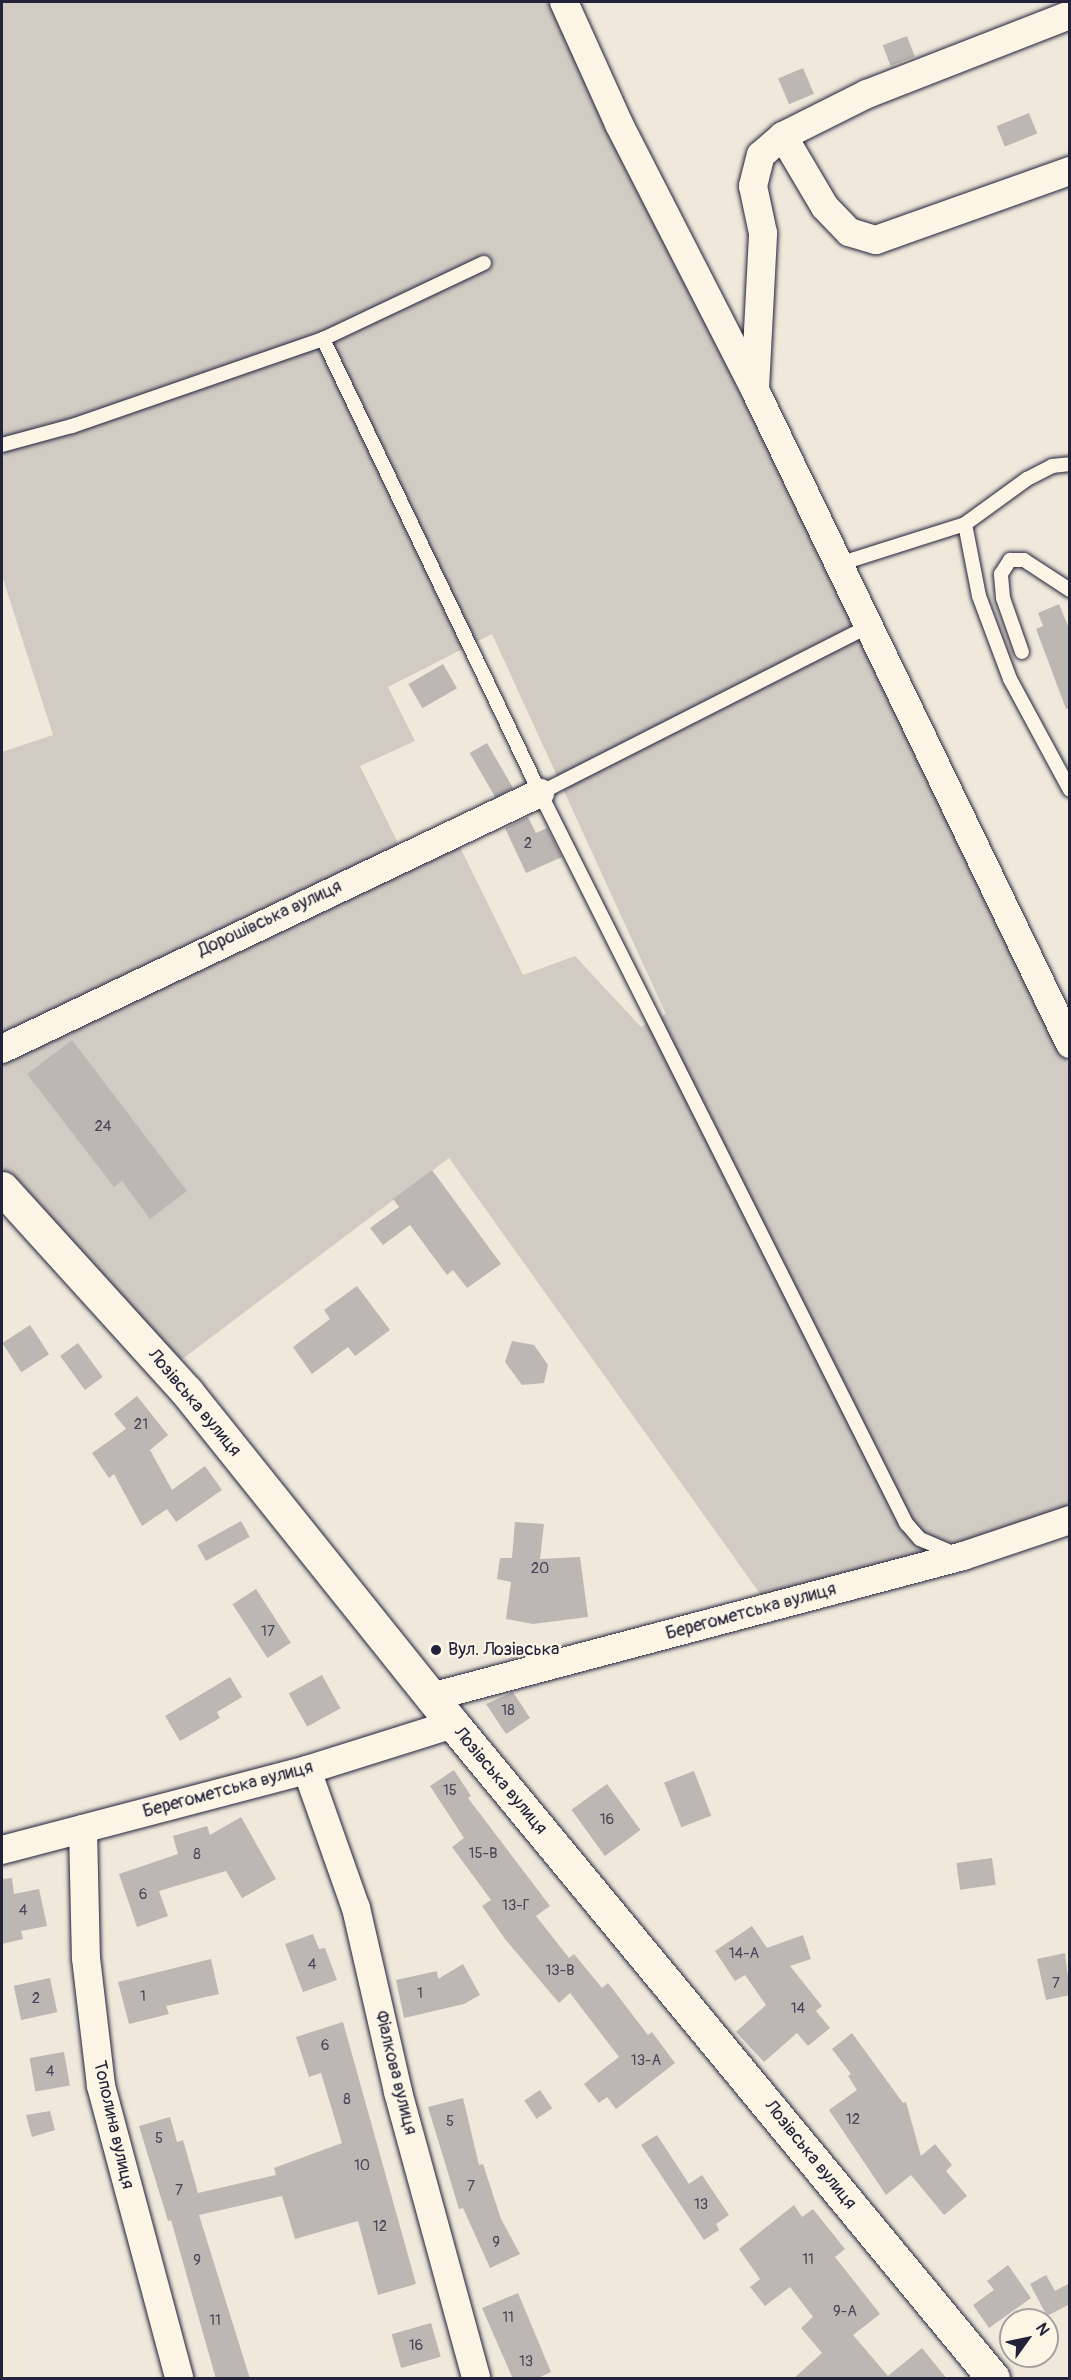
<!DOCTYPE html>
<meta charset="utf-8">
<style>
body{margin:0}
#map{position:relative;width:1071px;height:2380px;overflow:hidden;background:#efe8db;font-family:Pangolin,sans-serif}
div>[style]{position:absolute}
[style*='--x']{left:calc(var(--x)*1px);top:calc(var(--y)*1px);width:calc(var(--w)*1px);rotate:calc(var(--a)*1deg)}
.green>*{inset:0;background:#d1cbc3}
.building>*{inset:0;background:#bcb7b3;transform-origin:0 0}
.roads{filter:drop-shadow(0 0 2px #22223b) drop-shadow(0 0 2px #22223b)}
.service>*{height:14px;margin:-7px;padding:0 7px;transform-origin:7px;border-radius:7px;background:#fcf5e5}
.minor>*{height:28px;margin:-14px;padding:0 14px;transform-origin:14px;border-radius:14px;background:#fcf5e5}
.tertiary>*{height:33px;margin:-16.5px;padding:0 16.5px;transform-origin:16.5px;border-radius:16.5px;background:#fcf5e5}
.dots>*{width:16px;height:16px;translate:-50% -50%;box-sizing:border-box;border:3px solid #fcf5e5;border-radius:50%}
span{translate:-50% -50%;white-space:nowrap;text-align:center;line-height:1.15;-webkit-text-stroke:4.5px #fcf5e5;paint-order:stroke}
.number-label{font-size:15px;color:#484759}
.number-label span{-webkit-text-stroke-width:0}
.street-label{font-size:18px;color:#22223b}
.poi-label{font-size:18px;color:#22223b}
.left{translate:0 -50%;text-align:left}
.frame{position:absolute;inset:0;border:3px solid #22223b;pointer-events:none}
.north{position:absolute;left:999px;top:2308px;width:60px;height:60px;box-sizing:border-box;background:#fcf5e5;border:2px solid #a5a1a1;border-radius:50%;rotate:57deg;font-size:16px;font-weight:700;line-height:24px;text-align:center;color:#22223b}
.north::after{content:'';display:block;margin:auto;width:21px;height:27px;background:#22223b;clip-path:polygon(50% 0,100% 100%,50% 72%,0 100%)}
</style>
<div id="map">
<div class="green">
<div style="clip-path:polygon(evenodd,2px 2px,557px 2px,857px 633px,1069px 1066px,1069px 1518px,766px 1602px,449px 1158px,164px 1373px,2px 1185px,2px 752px,53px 735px,2px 576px,2px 2px,492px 634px,666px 1014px,641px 1027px,575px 956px,523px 975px,450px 827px,401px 849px,360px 766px,415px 741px,388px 687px,492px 634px)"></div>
</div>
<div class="building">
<div style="left:907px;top:36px;width:22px;height:26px;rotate:69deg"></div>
<div style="left:803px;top:68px;width:28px;height:27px;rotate:67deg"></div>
<div style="left:1029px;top:113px;width:22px;height:35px;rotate:68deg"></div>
<div style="clip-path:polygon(1059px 604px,1070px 631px,1070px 708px,1066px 709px,1036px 629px,1043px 626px,1038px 613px)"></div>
<div style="left:443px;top:664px;width:28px;height:40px;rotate:60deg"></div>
<div style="left:487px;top:743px;width:52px;height:20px;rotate:60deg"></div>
<div style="clip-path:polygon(528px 817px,536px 833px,547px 828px,562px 857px,526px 873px,505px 828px)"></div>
<div style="clip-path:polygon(72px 1040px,187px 1191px,150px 1219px,122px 1181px,114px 1187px,27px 1074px)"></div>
<div style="clip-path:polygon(432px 1170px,501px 1264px,467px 1288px,453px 1270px,447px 1275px,410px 1225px,383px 1245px,370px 1228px,399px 1207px,393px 1199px)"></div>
<div style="clip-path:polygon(357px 1286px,390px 1330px,355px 1356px,348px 1347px,312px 1374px,293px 1347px,330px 1319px,324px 1310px)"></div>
<div style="left:30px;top:1325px;width:35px;height:33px;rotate:57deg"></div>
<div style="clip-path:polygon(512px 1341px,534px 1345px,548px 1365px,544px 1383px,522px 1385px,505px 1362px)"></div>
<div style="left:78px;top:1343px;width:42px;height:22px;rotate:54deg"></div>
<div style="clip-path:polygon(137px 1396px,168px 1435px,150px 1450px,172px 1490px,205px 1466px,222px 1490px,176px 1522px,167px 1509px,142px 1526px,114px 1474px,109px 1478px,92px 1453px,126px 1429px,114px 1414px)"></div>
<div style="left:241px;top:1521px;width:18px;height:50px;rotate:61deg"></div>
<div style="clip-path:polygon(515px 1522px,544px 1524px,540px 1559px,580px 1557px,588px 1617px,533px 1624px,506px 1619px,511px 1582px,497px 1579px,500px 1558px,512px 1558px)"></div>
<div style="left:256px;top:1589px;width:64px;height:28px;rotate:57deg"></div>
<div style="left:322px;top:1675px;width:38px;height:38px;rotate:61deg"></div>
<div style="clip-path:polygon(230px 1677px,242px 1697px,217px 1712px,220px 1718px,180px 1741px,165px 1716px)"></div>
<div style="clip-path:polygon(513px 1692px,530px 1718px,506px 1734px,486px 1704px)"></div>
<div style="clip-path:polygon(454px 1770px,471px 1796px,468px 1798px,550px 1906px,536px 1916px,569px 1958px,574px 1954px,602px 1988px,608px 1983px,648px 2035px,652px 2032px,675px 2063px,616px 2109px,607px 2097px,599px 2103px,584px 2084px,619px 2057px,570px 1993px,559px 2003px,505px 1939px,482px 1906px,491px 1900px,452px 1847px,464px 1838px,430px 1786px)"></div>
<div style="left:694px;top:1771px;width:48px;height:32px;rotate:69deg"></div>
<div style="left:607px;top:1784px;width:57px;height:44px;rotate:54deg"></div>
<div style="clip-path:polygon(241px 1817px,276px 1879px,242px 1898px,226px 1871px,159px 1891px,168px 1916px,137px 1927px,119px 1874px,178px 1854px,173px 1836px,207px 1826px,210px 1835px)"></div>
<div style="left:992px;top:1858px;width:27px;height:36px;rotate:82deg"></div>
<div style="clip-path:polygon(12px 1878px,14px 1894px,39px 1889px,47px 1926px,21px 1931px,23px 1939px,2px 1944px,2px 1879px)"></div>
<div style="clip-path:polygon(752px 1926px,767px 1948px,803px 1935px,811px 1959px,790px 1966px,822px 2006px,816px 2011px,830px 2028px,808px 2046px,797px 2033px,764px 2062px,736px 2032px,766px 2005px,745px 1975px,735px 1981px,715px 1951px)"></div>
<div style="clip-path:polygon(313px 1934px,319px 1949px,325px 1948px,337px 1980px,303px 1992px,285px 1944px)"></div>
<div style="clip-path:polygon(1065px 1953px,1070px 1995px,1046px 2000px,1037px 1959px)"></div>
<div style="clip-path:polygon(211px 1959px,219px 1994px,166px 2006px,169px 2014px,129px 2024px,118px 1982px)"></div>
<div style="clip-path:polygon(463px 1964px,480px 1995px,464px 2004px,404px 2018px,396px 1980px,437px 1971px,438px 1979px)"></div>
<div style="left:50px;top:1978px;width:35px;height:37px;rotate:78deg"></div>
<div style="clip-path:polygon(343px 2022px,416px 2284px,378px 2295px,358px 2221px,295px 2239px,282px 2196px,199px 2215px,250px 2379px,216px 2379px,171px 2220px,168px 2221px,139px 2126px,170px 2117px,177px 2142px,183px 2140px,198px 2193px,276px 2175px,274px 2168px,342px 2143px,321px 2073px,309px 2077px,296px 2037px)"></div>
<div style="clip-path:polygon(852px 2033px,903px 2103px,906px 2102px,921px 2156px,935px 2144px,952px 2165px,946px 2171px,967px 2196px,944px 2215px,911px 2175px,886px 2195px,829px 2110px,857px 2090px,848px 2076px,851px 2074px,832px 2049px)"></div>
<div style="left:64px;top:2052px;width:34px;height:35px;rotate:80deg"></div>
<div style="left:540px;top:2090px;width:22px;height:19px;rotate:56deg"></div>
<div style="clip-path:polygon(463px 2098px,479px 2165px,483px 2164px,501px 2219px,520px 2254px,490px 2268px,463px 2208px,459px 2209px,428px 2107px)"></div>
<div style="clip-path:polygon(50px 2111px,55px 2130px,32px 2137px,26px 2115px)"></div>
<div style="clip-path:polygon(657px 2135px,689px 2184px,702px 2175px,729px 2215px,716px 2224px,719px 2230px,704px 2240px,641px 2145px)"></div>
<div style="clip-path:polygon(794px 2205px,802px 2217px,813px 2209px,845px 2249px,835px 2257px,880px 2314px,853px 2335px,888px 2376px,922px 2348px,947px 2379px,793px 2379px,822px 2353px,801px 2328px,813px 2317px,790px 2287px,765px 2306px,750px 2287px,760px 2279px,739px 2249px)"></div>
<div style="clip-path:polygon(1008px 2265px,1031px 2298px,989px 2328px,973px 2305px,994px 2290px,987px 2281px)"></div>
<div style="clip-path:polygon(1046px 2275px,1055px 2291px,1070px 2283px,1070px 2304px,1047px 2316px,1030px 2284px)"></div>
<div style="clip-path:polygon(518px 2293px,551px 2372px,536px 2379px,513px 2379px,482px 2308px)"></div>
<div style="left:431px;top:2323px;width:35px;height:41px;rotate:74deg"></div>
</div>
<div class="roads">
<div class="service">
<div style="--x:323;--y:339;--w:503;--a:64.45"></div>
<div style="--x:540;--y:793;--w:817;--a:63.37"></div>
<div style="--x:906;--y:1523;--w:21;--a:49"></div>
<div style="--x:920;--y:1539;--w:38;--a:23"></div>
<div style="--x:2;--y:445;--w:73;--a:-15.2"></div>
<div style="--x:72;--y:426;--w:266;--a:-19.1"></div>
<div style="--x:323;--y:339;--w:178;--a:-25.3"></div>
<div style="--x:965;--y:524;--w:73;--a:79"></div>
<div style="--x:979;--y:596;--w:89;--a:69.5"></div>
<div style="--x:1010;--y:679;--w:126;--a:61.6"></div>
<div style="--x:839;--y:564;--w:132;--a:-17.6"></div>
<div style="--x:965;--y:524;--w:77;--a:-36"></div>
<div style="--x:1027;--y:479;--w:28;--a:-27"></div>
<div style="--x:1052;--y:466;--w:18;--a:-6"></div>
<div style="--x:1022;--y:652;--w:57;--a:-109.4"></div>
<div style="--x:1003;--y:598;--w:24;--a:-95"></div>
<div style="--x:1001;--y:574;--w:17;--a:-57"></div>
<div style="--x:1010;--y:560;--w:14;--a:0"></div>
<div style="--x:1024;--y:560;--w:55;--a:33.1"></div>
<div style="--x:540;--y:793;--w:369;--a:-26.9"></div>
</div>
<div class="minor">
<div style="--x:564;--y:2;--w:134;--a:65.7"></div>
<div style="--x:619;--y:124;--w:299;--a:62.9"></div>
<div style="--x:755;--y:390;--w:726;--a:64.28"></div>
<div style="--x:783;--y:136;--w:82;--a:59.4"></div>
<div style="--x:825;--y:207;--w:35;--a:46"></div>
<div style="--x:849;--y:232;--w:28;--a:17"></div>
<div style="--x:876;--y:240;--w:206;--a:-19.6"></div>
<div style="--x:755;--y:388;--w:155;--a:-87"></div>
<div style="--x:763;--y:233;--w:48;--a:-102"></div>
<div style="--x:753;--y:186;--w:32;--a:-76"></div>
<div style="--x:761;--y:155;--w:29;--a:-41"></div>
<div style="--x:783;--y:136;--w:94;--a:-26.6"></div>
<div style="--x:867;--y:94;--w:218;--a:-21.3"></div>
<div style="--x:2;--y:1049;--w:596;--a:-25.45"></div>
<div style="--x:431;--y:1697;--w:550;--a:-14.84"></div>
<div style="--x:963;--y:1556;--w:113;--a:-18.6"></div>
<div style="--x:307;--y:1770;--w:146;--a:70.5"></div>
<div style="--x:356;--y:1908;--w:189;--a:77.1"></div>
<div style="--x:398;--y:2092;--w:296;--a:74.7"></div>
<div style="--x:83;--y:1829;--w:129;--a:88.7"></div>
<div style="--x:86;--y:1958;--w:129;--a:83.3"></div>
<div style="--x:101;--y:2086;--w:302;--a:75"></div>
<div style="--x:2;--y:1850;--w:315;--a:-14.7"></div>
<div style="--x:307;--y:1770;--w:153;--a:-17.5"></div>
</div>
<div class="tertiary">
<div style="--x:2;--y:1188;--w:275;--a:47.8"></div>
<div style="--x:187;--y:1392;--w:425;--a:51.3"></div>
<div style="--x:453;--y:1724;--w:848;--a:50.45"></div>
</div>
</div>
<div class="dots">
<div style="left:436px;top:1650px;background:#22223b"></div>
</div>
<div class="number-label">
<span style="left:528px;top:844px">2</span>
<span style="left:103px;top:1127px">24</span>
<span style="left:141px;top:1425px">21</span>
<span style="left:540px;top:1569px">20</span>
<span style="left:268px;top:1632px">17</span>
<span style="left:508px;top:1711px">18</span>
<span style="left:450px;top:1791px">15</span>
<span style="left:607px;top:1820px">16</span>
<span style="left:483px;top:1854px">15-В</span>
<span style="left:197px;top:1855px">8</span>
<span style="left:143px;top:1895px">6</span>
<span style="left:516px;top:1906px">13-Г</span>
<span style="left:23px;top:1911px">4</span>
<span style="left:744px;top:1954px">14-А</span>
<span style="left:312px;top:1965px">4</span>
<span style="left:560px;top:1971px">13-В</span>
<span style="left:1056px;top:1984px">7</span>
<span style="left:420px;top:1994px">1</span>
<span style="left:143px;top:1997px">1</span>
<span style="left:36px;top:1999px">2</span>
<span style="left:798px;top:2009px">14</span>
<span style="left:325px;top:2046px">6</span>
<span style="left:646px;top:2061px">13-А</span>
<span style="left:50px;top:2072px">4</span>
<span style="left:347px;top:2100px">8</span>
<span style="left:853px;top:2120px">12</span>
<span style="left:450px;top:2122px">5</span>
<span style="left:159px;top:2139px">5</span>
<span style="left:362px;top:2166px">10</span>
<span style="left:471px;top:2187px">7</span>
<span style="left:179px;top:2191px">7</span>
<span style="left:701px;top:2205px">13</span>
<span style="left:380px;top:2227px">12</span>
<span style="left:496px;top:2243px">9</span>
<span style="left:808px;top:2260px">11</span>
<span style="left:197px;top:2261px">9</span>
<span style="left:845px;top:2312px">9-А</span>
<span style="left:508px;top:2318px">11</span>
<span style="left:215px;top:2321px">11</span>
<span style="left:416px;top:2346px">16</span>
<span style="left:526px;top:2362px">13</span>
</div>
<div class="street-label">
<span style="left:270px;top:919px;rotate:-25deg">Дорошівська вулиця</span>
<span style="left:194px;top:1403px;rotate:50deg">Лозівська вулиця</span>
<span style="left:751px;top:1612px;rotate:-15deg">Берегометська вулиця</span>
<span style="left:500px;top:1781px;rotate:50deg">Лозівська вулиця</span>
<span style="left:228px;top:1790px;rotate:-15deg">Берегометська вулиця</span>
<span style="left:395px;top:2073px;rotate:76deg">Фіалкова вулиця</span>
<span style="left:113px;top:2125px;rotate:77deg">Тополина вулиця</span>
<span style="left:810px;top:2155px;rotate:51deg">Лозівська вулиця</span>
</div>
<div class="poi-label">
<span class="left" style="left:448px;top:1650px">Вул. Лозівська</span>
</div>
<div class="frame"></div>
<div class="north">N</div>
</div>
